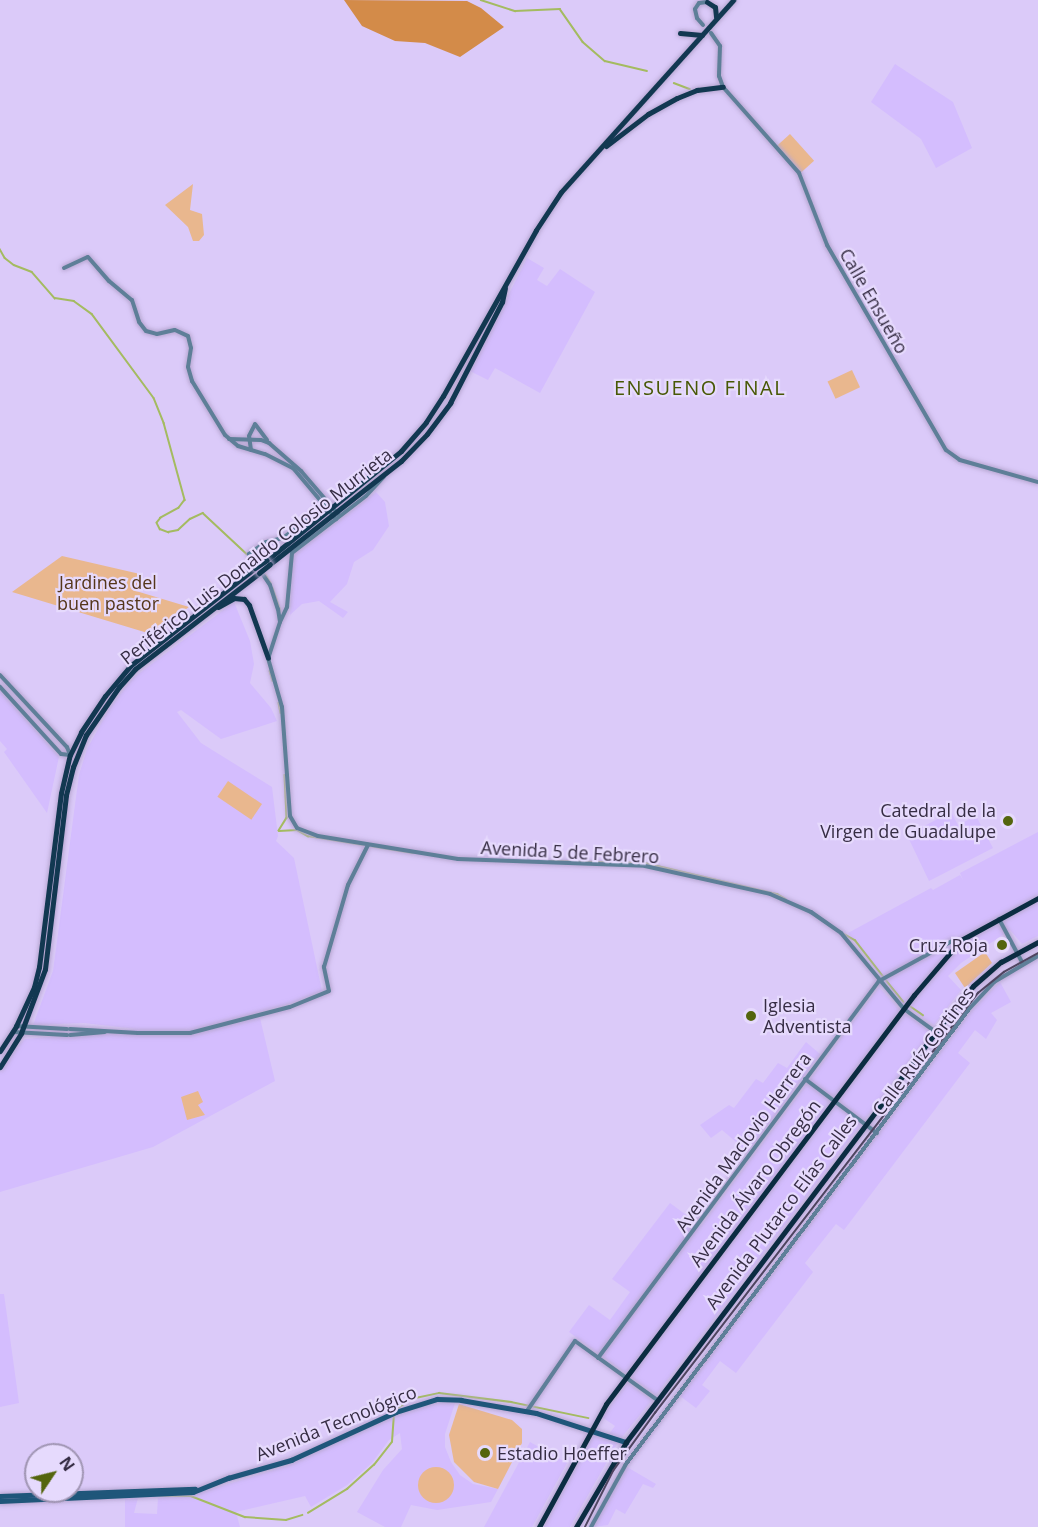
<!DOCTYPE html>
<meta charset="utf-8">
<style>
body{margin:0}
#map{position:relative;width:1038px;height:1527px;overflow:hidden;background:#dbcaf9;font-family:"Open Sans",sans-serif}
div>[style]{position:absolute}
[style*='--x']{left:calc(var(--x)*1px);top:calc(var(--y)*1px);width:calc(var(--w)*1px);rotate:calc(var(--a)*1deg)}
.built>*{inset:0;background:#d4bdfe}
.green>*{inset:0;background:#e9b78e;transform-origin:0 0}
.round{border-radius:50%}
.forest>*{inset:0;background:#d38b49}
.stream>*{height:1.5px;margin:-0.75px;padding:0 0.75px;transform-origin:0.75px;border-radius:0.75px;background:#a4bb60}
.roads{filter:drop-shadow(0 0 2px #b7a7d1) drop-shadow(0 0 2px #b7a7d1)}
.tertiary>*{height:4px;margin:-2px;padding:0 2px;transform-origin:2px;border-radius:2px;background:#5e7f98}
.secondary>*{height:4.5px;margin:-2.25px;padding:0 2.25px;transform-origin:2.25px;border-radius:2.25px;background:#1f567a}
.primary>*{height:5px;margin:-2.5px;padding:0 2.5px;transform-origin:2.5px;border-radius:2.5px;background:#123851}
.trunk>*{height:5px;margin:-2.5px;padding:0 2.5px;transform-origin:2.5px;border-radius:2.5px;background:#0b2c41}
.rail>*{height:1.5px;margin:-0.75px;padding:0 0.75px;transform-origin:0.75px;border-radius:0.75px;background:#4f4560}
.bridges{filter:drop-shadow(0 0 2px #b7a7d1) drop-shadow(0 0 2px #b7a7d1)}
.primary-bridge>*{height:5px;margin:-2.5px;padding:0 2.5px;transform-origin:2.5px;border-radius:2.5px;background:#123851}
.dots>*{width:16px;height:16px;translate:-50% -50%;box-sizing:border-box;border:3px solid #e6dafd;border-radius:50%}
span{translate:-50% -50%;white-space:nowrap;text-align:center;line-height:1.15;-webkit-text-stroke:4.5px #e6dafd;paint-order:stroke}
.street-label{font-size:18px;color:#362d44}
.park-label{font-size:18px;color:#55361a}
.poi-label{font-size:18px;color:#362d44}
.right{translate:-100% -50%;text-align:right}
.left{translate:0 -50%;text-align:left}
.neighbourhood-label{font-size:20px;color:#485806;letter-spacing:1.5px}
.north{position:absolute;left:24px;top:1443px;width:60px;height:60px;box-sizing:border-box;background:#e6dafd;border:2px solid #a095b3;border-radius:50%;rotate:55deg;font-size:16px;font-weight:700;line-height:24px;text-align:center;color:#362d44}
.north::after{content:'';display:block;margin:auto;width:21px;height:27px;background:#54650e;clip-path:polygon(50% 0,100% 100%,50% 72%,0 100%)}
</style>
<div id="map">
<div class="built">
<div style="clip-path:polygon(895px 64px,953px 102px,972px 148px,936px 168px,921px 139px,871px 102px)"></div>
<div style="clip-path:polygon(527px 258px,544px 268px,537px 280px,547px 286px,560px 269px,595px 292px,540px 393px,495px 368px,488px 380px,470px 371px)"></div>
<div style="clip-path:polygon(376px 492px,385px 502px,389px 526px,373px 550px,354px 562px,347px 584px,330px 602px,348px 612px,343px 618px,319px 601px,302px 604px,290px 615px,293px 555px)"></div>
<div style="clip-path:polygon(234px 602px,250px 641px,254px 664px,250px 683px,271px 708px,277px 721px,221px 739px,181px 710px,177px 712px,201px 743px,272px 787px,278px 836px,276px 841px,294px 858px,322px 991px,292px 1003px,231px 1020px,260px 1018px,275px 1081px,153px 1147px,0 1192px,0 1064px,25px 1039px,136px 1029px,84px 1023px,33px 1025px,53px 971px,79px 775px,87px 749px,109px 709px,133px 678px)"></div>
<div style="clip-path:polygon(0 691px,59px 757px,47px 813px,4px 752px,7px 749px,0 741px)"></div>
<div style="clip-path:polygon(951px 812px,958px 825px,976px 816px,993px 848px,929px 881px,907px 835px)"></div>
<div style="clip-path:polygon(1038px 832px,1038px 936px,1022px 944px,1010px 930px,961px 963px,948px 976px,961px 990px,934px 1025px,902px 1004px,848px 933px,931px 888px,933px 890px,960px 875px,963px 880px,960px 873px)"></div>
<div style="clip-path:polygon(1000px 982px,1011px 1002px,991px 1013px,997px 1020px,986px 1039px,975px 1030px,958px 1053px,970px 1063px,844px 1230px,836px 1224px,805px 1263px,813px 1272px,736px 1373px,720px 1361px,702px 1385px,710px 1391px,696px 1408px,680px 1396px,971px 1011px)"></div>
<div style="clip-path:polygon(879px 987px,898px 1008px,931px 1032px,656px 1395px,569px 1332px,589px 1305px,610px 1320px,630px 1292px,612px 1279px,670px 1203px,701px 1226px)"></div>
<div style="clip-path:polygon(806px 1042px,820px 1054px,748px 1152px,722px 1130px,711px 1138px,700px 1125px,729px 1105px,734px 1108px,756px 1079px,763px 1083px,778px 1063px,787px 1068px)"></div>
<div style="clip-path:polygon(0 1294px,4px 1294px,19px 1403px,0 1407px)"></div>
<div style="clip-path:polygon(627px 1383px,652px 1400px,618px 1442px,570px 1527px,544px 1527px,594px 1434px,606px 1438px,615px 1426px,602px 1417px)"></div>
<div style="clip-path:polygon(446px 1401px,455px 1403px,445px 1434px,445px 1447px,451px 1462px,460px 1475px,473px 1484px,498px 1489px,491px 1502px,437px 1510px,411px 1505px,401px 1527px,385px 1527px,357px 1512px,383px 1470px,402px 1449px,400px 1433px,389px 1440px,372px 1463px,347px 1485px,311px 1507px,305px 1496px,236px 1512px,240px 1527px,125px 1527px,125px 1498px,138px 1498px,134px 1513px,157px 1514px,158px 1498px,183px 1496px,212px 1489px,287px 1466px,404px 1411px)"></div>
<div style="clip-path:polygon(530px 1442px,567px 1463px,532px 1527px,484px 1527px)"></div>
<div style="clip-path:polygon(627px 1467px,656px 1484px,653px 1488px,643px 1484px,625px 1514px,616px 1509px,608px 1525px,593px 1527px)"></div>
</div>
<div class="green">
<div style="left:790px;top:134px;width:36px;height:19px;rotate:48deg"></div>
<div style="clip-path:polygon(193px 184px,190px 210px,202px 214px,204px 235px,199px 241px,193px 241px,188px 227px,165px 205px)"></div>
<div style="left:852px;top:370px;width:19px;height:27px;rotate:65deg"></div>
<div style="clip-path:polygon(62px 556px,140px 574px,136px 591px,189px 607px,151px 634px,12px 592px)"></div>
<div style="left:228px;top:781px;width:41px;height:19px;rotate:34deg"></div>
<div style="clip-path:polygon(985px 952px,992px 963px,965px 988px,955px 973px)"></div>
<div style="clip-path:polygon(198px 1091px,203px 1102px,198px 1105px,205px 1115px,187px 1120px,181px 1097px)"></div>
<div style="clip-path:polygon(459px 1404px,512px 1420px,522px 1429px,522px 1443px,498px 1489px,474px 1482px,454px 1462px,449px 1435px)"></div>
<div class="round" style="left:418px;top:1467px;width:36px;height:36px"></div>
</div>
<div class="forest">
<div style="clip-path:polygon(344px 0,467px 1px,481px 8px,504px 27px,460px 57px,425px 43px,395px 41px,362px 26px)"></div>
</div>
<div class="stream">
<div style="--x:481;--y:0;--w:36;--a:18"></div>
<div style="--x:515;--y:11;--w:45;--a:-2.5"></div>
<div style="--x:560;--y:9;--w:40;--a:55.1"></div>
<div style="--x:583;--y:42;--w:29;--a:41"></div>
<div style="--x:605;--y:61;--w:43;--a:13.4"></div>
<div style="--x:674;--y:83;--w:17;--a:21"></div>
<div style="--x:0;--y:249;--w:10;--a:61"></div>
<div style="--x:5;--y:258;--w:11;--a:38"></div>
<div style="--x:14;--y:265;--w:19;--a:21"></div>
<div style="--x:32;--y:272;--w:35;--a:49"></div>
<div style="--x:55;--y:298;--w:19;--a:9"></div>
<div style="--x:74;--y:301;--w:22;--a:36"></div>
<div style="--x:92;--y:314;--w:104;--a:53.6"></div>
<div style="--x:154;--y:398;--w:27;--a:68"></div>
<div style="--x:164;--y:423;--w:80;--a:74.7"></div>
<div style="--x:185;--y:500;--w:10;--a:127"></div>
<div style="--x:179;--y:508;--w:21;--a:151"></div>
<div style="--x:161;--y:518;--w:6;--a:129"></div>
<div style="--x:157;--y:523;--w:7;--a:63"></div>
<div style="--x:160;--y:529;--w:9;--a:21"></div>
<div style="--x:168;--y:532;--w:10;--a:-11"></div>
<div style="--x:178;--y:530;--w:16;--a:-43"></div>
<div style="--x:190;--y:519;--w:14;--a:-25"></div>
<div style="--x:203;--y:513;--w:60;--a:43"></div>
<div style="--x:264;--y:572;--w:13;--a:58"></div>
<div style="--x:273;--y:588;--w:28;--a:71"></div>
<div style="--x:270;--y:671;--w:10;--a:73"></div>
<div style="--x:279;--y:703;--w:10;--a:79"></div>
<div style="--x:285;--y:775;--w:43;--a:87.3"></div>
<div style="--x:287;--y:818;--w:15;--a:122"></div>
<div style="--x:279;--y:831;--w:18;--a:-3"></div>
<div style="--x:297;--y:830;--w:13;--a:29"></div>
<div style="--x:308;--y:836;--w:106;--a:9.2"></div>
<div style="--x:550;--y:861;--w:95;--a:1.2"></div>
<div style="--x:645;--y:863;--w:136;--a:13.2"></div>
<div style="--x:777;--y:894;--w:10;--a:29"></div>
<div style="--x:844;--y:934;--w:13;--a:29"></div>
<div style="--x:855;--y:940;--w:46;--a:52.1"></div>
<div style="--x:886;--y:980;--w:28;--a:51"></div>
<div style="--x:910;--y:1006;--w:16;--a:35"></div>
<div style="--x:394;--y:1411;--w:21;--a:-35"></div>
<div style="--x:411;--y:1399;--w:29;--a:-12"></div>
<div style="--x:439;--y:1393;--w:73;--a:7.1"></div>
<div style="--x:511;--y:1402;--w:79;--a:11.7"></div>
<div style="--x:160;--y:1496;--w:31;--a:0"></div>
<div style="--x:191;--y:1496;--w:58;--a:21.3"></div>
<div style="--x:245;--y:1517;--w:41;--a:4.2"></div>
<div style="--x:286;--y:1520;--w:17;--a:-17"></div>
<div style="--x:308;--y:1513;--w:46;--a:-31.6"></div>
<div style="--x:347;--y:1489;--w:36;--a:-42"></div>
<div style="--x:374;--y:1465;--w:29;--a:-52"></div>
<div style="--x:392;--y:1442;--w:26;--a:-86"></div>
</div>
<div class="roads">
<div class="tertiary">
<div style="--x:703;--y:25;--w:9;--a:-131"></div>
<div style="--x:697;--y:18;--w:9;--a:-103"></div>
<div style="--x:695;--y:9;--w:7;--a:-56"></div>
<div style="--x:699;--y:3;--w:8;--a:-7"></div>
<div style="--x:711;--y:33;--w:16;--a:55"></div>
<div style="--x:720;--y:46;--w:30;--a:92"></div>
<div style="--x:719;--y:76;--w:12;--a:70"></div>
<div style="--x:723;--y:87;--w:115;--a:48.5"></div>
<div style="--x:799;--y:173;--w:77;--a:68.7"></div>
<div style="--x:827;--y:245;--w:237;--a:59.9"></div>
<div style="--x:946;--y:450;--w:17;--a:36"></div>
<div style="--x:960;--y:460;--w:81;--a:15.8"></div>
<div style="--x:64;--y:268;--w:26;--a:-25"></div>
<div style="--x:88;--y:257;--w:32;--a:49"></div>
<div style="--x:109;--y:281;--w:30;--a:40"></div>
<div style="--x:132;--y:300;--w:23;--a:72"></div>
<div style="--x:139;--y:322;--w:11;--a:52"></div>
<div style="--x:146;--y:331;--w:11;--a:15"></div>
<div style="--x:157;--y:334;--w:18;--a:-13"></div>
<div style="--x:175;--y:330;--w:14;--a:25"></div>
<div style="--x:188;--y:336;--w:12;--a:76"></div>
<div style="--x:191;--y:348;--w:19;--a:99"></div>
<div style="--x:188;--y:367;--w:15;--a:74"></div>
<div style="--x:192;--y:381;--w:63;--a:58.6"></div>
<div style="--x:225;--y:435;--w:17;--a:40"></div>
<div style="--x:238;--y:446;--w:28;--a:17"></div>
<div style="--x:265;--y:454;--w:31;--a:27"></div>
<div style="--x:293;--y:468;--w:67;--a:49.9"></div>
<div style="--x:229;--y:439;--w:32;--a:2"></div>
<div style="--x:261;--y:440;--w:9;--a:21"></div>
<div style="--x:269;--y:443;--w:43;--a:41.2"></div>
<div style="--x:301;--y:471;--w:57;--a:49.3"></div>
<div style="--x:251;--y:450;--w:14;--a:-98"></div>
<div style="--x:249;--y:436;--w:13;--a:-63"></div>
<div style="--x:255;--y:424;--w:20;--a:53"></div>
<div style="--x:329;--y:503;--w:58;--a:142.7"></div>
<div style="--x:283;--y:538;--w:17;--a:167"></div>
<div style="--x:266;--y:542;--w:21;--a:145"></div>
<div style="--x:249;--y:554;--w:37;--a:56"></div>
<div style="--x:270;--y:585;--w:25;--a:72"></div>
<div style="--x:278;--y:609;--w:13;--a:81"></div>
<div style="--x:280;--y:622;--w:38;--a:108"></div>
<div style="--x:268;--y:658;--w:51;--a:74.1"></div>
<div style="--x:282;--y:707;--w:109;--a:85.8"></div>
<div style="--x:290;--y:816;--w:14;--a:60"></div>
<div style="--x:297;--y:828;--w:22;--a:21"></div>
<div style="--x:318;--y:836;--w:142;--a:9.3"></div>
<div style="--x:458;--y:859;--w:187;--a:2.1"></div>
<div style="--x:645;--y:866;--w:128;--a:12.6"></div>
<div style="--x:770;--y:894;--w:45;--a:23.7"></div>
<div style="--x:811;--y:912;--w:37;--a:35"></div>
<div style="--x:841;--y:933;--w:99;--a:50.3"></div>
<div style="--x:904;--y:1009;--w:39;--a:36"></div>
<div style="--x:280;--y:622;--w:17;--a:-65"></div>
<div style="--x:287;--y:607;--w:54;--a:-84.7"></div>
<div style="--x:292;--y:553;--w:93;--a:-37.6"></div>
<div style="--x:366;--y:496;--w:26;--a:-47"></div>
<div style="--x:0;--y:675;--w:98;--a:47.1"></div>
<div style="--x:67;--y:747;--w:9;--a:69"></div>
<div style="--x:70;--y:755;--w:9;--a:-174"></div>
<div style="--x:61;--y:754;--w:91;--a:-132.3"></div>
<div style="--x:999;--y:919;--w:51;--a:61.9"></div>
<div style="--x:16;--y:1026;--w:51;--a:3.4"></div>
<div style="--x:70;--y:1029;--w:68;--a:3.4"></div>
<div style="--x:138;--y:1033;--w:52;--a:0"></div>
<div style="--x:190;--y:1033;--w:103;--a:-14.6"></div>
<div style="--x:290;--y:1007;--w:42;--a:-22.3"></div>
<div style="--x:329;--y:991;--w:25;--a:-102"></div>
<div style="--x:324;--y:967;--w:85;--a:-73.7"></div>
<div style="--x:348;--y:885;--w:45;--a:-63.4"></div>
<div style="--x:13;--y:1032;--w:54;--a:3.2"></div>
<div style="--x:70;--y:1035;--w:35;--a:-5"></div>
<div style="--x:805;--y:1079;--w:90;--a:36.9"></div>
<div style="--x:598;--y:1358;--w:470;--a:-53.3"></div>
<div style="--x:879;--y:981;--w:85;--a:-28.7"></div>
<div style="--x:527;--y:1411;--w:85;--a:-55.6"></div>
<div style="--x:575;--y:1341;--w:101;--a:35.7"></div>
<div style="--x:591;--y:1527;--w:72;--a:-60.9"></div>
<div style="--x:626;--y:1464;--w:570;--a:-52.99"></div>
<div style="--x:969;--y:1009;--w:37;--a:-47"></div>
<div style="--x:994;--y:982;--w:51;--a:-30.6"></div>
</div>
<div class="secondary">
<div style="--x:0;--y:1496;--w:195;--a:-2.1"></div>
<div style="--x:0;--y:1501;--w:193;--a:-2.7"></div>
<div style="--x:193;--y:1492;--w:38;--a:-22"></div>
<div style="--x:228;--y:1478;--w:66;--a:-15.9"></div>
<div style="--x:291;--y:1460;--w:115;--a:-24.6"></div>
<div style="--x:396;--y:1412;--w:43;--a:-17.6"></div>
<div style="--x:437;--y:1399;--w:24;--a:2"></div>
<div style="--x:461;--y:1400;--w:76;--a:9.8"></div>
<div style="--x:536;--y:1413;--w:95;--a:17.9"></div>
</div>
<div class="primary">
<div style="--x:707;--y:2;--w:9;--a:32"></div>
<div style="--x:715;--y:7;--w:10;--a:84"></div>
<div style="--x:680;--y:33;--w:22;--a:5"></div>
<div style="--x:606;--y:146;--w:53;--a:-37.3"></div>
<div style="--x:648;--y:114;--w:33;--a:-29"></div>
<div style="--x:677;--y:98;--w:22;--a:-22"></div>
<div style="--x:697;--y:90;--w:26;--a:-7"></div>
<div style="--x:267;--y:560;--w:173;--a:-39.1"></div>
<div style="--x:401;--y:451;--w:38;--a:-49"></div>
<div style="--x:426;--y:422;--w:31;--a:-57"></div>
<div style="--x:443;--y:396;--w:190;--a:-60.7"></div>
<div style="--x:536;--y:230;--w:45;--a:-56.7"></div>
<div style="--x:561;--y:192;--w:258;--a:-48.1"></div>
<div style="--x:270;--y:564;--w:167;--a:-38.2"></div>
<div style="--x:401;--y:461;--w:37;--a:-46"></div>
<div style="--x:427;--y:434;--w:39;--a:-53"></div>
<div style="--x:450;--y:403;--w:114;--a:-62.8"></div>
<div style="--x:502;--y:302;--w:14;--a:-78"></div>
<div style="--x:218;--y:607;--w:18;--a:-29"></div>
<div style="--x:234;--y:598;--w:10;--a:6"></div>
<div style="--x:244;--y:599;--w:8;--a:50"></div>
<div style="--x:249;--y:605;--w:56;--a:70.3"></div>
<div style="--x:0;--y:1051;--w:30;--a:-57"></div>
<div style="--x:16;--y:1026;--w:43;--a:-65.2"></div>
<div style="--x:34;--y:987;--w:21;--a:-76"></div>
<div style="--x:39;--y:967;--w:175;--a:-82.8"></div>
<div style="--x:61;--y:793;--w:39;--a:-77"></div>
<div style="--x:70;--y:755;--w:25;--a:-64"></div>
<div style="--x:81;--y:732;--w:43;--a:-56.3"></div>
<div style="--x:105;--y:696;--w:39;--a:-50"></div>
<div style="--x:130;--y:666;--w:159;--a:-38.1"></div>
<div style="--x:0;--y:1067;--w:40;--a:-58"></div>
<div style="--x:21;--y:1033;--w:68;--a:-69.4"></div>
<div style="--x:45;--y:969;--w:175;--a:-83.1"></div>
<div style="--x:66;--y:795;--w:29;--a:-76"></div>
<div style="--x:73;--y:767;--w:35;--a:-68"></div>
<div style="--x:86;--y:735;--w:58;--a:-55.5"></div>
<div style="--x:119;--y:687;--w:24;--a:-48"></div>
<div style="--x:135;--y:669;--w:157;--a:-37.7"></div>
</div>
<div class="trunk">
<div style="--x:539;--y:1527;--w:140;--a:-61.4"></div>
<div style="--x:606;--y:1404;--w:512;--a:-53.02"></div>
<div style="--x:914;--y:995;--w:72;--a:-49.5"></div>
<div style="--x:961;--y:940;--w:88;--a:-28.6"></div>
<div style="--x:576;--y:1527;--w:99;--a:-59.5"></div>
<div style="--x:626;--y:1442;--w:544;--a:-52.92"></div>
<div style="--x:954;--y:1008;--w:29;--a:-49"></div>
<div style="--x:973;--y:986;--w:37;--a:-41"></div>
<div style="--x:1001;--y:962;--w:42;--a:-28.4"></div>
</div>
</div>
<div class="rail">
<div style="--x:585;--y:1527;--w:63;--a:-63.4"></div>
<div style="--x:613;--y:1471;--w:72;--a:-54.1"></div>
<div style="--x:655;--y:1413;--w:530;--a:-52.44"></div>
<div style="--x:978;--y:993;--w:33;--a:-39"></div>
<div style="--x:1004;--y:972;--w:39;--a:-29"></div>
</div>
<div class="bridges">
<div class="primary-bridge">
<div style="--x:255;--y:568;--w:14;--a:-34"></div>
<div style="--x:259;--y:573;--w:14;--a:-39"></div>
</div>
</div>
<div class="dots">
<div style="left:1008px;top:821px;background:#54650e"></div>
<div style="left:1002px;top:945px;background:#54650e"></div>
<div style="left:751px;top:1016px;background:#54650e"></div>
<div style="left:485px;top:1453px;background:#54650e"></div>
</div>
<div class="street-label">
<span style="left:874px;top:301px;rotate:60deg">Calle Ensueño</span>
<span style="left:256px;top:556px;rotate:-38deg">Periférico Luis Donaldo Colosio Murrieta</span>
<span style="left:570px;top:852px;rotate:3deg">Avenida 5 de Febrero</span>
<span style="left:923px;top:1051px;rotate:-53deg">Calle Ruíz Cortines</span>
<span style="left:743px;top:1142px;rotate:-54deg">Avenida Maclovio Herrera</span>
<span style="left:755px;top:1183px;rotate:-53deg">Avenida Álvaro Obregón</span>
<span style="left:781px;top:1212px;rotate:-53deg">Avenida Plutarco Elías Calles</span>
<span style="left:336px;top:1423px;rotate:-22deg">Avenida Tecnológico</span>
</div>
<div class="park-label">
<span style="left:108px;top:593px">Jardines del<br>buen pastor</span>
</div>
<div class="poi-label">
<span class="right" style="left:996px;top:821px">Catedral de la<br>Virgen de Guadalupe</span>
<span class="right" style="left:988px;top:945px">Cruz Roja</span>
<span class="left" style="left:763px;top:1016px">Iglesia<br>Adventista</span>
<span class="left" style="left:497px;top:1453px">Estadio Hoeffer</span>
</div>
<div class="neighbourhood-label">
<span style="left:700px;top:387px">ENSUENO FINAL</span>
</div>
<div class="north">N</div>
</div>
